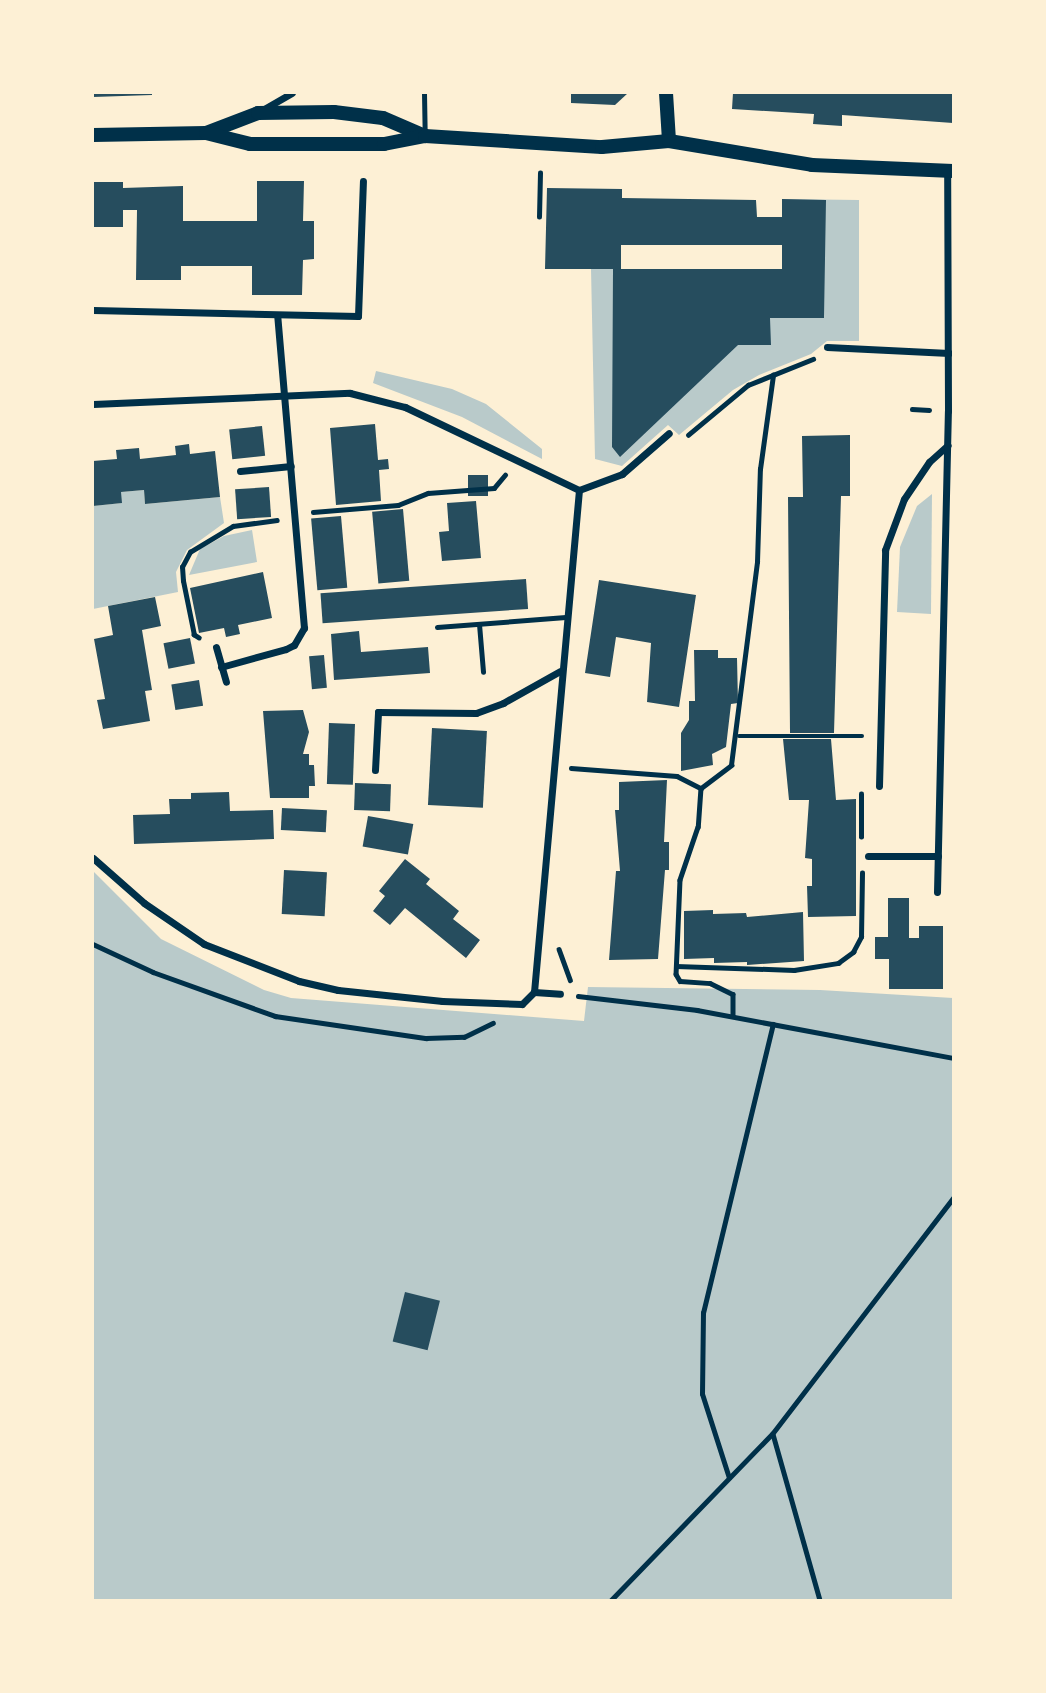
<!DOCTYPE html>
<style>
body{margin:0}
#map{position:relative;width:1046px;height:1693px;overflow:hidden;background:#fdf0d5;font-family:"PT Sans",sans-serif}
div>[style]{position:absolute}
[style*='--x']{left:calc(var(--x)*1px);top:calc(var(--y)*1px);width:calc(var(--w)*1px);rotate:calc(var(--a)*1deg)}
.green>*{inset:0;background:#b9caca}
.building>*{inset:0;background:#264d5e;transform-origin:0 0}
.path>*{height:4.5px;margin:-2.25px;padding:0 2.25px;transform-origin:2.25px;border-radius:2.25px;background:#003049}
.service>*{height:5px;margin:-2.5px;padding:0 2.5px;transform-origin:2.5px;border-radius:2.5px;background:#003049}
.minor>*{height:7px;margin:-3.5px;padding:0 3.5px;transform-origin:3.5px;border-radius:3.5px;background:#003049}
.secondary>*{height:14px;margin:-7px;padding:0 7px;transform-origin:7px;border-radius:7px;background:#003049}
span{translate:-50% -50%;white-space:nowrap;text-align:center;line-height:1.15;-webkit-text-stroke:7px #fdf0d5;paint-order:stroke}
.frame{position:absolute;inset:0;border:94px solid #fdf0d5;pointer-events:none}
</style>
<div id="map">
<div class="green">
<div style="clip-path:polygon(782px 199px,859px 200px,859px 341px,827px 341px,811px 354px,759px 375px,733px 390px,679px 435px,668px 425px,622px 466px,595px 459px,591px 269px,782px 269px)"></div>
<div style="clip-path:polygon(376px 371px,452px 389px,486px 404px,542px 449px,542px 459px,462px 417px,373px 383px)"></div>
<div style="clip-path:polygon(144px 490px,145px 504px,220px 497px,224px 523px,187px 550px,176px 572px,178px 592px,93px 609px,93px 506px,121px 503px,121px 492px)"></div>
<div style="clip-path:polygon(932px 494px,931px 614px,897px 612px,900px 547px,917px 506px)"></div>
<div style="clip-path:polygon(252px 530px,257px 562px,189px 575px,200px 549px,224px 536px)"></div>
<div style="clip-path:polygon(93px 871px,161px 939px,264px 990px,291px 998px,584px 1021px,588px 987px,820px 990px,953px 998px,953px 1600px,93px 1600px)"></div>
</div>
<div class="building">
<div style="clip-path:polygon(93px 93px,152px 93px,152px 95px,93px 97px)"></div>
<div style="clip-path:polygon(571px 93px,628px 93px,615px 105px,571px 103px)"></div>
<div style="clip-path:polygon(733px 93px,953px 93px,953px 123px,842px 115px,842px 126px,813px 124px,814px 114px,732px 109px)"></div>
<div style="clip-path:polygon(257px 181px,304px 181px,303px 221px,314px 221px,314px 259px,303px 260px,302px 295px,252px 295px,252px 266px,181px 266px,181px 280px,136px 280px,137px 210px,123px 210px,123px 227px,93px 227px,93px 182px,123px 182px,123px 188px,183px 186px,183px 221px,257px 221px)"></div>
<div style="clip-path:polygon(evenodd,547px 188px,622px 189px,622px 198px,756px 200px,757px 217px,782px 217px,782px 199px,826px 200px,824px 318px,770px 318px,771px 345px,738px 345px,620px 457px,612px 447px,613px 269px,545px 269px,547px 188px,621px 245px,782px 245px,782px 269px,621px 269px,621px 245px)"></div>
<div style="clip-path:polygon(375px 424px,378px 460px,388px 459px,389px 469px,379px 470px,381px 501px,336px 505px,330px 428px)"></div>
<div style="left:262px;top:426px;width:30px;height:33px;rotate:84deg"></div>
<div style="clip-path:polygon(850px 435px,850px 496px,841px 496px,834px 733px,790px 733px,788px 497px,803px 497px,802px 436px)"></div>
<div style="clip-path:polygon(189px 444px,190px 454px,215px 451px,220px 497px,145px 504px,144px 490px,121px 492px,122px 503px,93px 506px,93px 461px,117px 459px,116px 450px,139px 448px,140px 459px,176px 455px,175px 446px)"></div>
<div style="left:468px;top:475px;width:20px;height:21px"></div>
<div style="left:269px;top:487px;width:30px;height:34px;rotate:86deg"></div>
<div style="clip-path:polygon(476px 501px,481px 558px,442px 561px,439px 532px,449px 531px,447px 503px)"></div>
<div style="left:403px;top:509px;width:72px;height:31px;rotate:85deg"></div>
<div style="left:341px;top:516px;width:72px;height:30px;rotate:85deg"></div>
<div style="clip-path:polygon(263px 572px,272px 618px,238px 625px,240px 634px,226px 637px,224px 628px,199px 633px,190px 588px)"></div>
<div style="left:526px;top:579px;width:30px;height:206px;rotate:86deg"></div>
<div style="clip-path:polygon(599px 580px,696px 595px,679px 707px,647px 702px,651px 643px,616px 637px,610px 677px,585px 673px)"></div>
<div style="clip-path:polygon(155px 597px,161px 626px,142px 630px,152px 690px,145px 691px,150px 721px,103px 729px,97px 700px,105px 699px,94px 639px,113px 635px,108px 606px)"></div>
<div style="clip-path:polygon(359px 631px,361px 652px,428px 647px,430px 673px,334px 680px,331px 634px)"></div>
<div style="left:190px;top:638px;width:26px;height:27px;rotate:79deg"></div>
<div style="clip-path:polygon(694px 650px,718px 650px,718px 658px,737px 658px,738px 703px,731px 704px,726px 747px,712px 754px,713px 765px,681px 771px,681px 733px,689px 720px,689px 701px,695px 701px)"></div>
<div style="left:324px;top:655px;width:33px;height:15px;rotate:85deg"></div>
<div style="left:199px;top:680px;width:26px;height:28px;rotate:81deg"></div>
<div style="clip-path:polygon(303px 710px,309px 732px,303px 754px,309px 754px,309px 765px,314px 765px,315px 786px,309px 786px,309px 798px,270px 798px,263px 711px)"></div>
<div style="left:329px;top:723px;width:26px;height:61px;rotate:2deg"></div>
<div style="left:432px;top:728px;width:55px;height:77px;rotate:3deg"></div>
<div style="clip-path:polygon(783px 739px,831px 739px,836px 800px,856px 799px,856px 916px,808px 917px,807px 886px,812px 886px,812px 859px,805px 858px,809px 800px,789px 800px)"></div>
<div style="clip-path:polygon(667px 780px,664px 842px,669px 842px,669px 870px,665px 870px,658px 959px,609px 960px,616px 871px,620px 871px,615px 810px,619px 810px,619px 782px)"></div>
<div style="left:355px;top:783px;width:36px;height:27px;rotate:2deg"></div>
<div style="clip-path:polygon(229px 792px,230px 811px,273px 810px,274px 839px,134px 844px,133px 815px,170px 814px,169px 799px,191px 799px,191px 793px)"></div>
<div style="left:282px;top:808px;width:45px;height:22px;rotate:3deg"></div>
<div style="left:368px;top:816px;width:46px;height:31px;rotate:10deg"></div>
<div style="clip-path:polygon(405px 859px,430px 879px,426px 884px,459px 911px,453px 919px,480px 940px,466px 958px,405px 908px,390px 925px,373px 911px,385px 896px,379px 891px)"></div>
<div style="left:284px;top:870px;width:43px;height:44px;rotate:3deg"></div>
<div style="clip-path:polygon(888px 898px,909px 898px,909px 938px,919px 938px,919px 926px,943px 926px,943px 989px,889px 989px,889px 959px,875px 959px,875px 937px,888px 937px)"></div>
<div style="clip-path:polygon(713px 910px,713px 914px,746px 913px,747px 917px,803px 912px,804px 961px,747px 965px,747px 962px,714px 963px,714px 958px,684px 959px,684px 911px)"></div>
<div style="left:405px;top:1292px;width:36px;height:51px;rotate:14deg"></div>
</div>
<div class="path">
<div style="--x:539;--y:217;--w:44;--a:-88.7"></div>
<div style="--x:912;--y:409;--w:17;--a:3"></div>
<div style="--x:688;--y:435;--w:78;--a:-39.8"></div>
<div style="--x:748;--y:385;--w:70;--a:-21.8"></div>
<div style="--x:313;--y:512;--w:85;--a:-4.7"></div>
<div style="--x:398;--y:505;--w:32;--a:-22"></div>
<div style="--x:428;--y:493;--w:66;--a:-4.3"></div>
<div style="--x:494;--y:488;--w:17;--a:-50"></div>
<div style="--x:199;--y:638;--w:6;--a:-149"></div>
<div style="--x:194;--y:635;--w:55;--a:-101.5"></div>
<div style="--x:183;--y:581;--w:14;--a:-94"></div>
<div style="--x:182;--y:567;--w:17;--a:-62"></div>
<div style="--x:190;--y:552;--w:50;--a:-31.2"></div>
<div style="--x:233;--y:526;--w:44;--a:-7.8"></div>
<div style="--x:739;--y:736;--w:123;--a:0"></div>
<div style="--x:571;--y:768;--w:106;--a:4.3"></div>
<div style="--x:677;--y:776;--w:27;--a:27"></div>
<div style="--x:701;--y:788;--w:38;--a:-37"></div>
<div style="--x:731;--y:765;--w:205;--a:-82.7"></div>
<div style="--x:757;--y:562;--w:93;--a:-88.2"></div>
<div style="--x:760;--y:469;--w:95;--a:-82.1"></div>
<div style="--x:701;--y:788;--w:39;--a:94"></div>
<div style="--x:698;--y:827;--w:56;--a:108.8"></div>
<div style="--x:680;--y:880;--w:94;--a:92.4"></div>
<div style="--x:676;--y:974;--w:8;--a:60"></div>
<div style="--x:680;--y:981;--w:30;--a:4"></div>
<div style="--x:710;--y:983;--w:25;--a:26"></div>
<div style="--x:733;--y:994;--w:22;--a:90"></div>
<div style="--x:861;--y:837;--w:43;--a:-90"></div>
<div style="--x:93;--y:944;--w:66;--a:25"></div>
<div style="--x:153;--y:972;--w:130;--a:19.8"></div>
<div style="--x:275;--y:1016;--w:153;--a:8.3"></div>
<div style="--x:426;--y:1038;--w:38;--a:-2"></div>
<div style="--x:464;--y:1037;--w:32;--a:-26"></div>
<div style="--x:559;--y:949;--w:33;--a:70"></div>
<div style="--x:676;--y:966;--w:118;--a:1.9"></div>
<div style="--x:794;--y:970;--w:45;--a:-9"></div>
<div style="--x:838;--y:963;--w:19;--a:-36"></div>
<div style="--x:853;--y:952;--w:17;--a:-62"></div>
<div style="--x:861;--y:937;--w:64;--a:-89.1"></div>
<div style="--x:578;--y:996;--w:120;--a:6.7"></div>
<div style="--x:697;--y:1010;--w:260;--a:10.6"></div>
<div style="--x:773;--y:1434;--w:173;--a:74.2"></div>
<div style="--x:729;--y:1478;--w:88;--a:-107.8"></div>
<div style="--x:702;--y:1394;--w:81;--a:-89.3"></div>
<div style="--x:703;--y:1313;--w:297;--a:-76.4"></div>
<div style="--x:611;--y:1600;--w:231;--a:-45.9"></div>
<div style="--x:772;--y:1434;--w:297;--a:-52.5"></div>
</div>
<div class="service">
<div style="--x:424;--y:93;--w:39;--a:89"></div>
<div style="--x:479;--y:624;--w:48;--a:85.2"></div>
<div style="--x:437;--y:627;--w:129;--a:-4.4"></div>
</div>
<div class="minor">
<div style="--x:264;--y:109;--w:32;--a:-30"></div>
<div style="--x:93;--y:310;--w:265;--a:1.3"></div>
<div style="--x:358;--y:316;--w:135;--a:-87.9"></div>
<div style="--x:827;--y:347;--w:122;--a:2.8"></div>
<div style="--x:93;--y:404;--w:257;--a:-2.5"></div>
<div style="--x:350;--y:393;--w:57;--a:14.3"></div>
<div style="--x:405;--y:407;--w:193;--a:25.5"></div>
<div style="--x:240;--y:471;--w:51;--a:-5.6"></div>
<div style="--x:216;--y:647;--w:36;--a:74"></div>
<div style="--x:221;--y:667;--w:67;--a:-15.5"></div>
<div style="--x:286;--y:649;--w:9;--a:-27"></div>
<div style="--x:294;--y:645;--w:20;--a:-60"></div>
<div style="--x:304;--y:628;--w:314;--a:-94.9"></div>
<div style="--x:375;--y:770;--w:58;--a:-87"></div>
<div style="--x:378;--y:712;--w:98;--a:0.6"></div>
<div style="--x:476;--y:713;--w:29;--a:-20"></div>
<div style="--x:503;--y:703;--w:65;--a:-29.3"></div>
<div style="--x:879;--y:786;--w:236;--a:-88.5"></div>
<div style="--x:885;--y:550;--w:54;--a:-69.6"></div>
<div style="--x:904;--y:499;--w:45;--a:-56"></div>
<div style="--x:929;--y:462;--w:25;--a:-42"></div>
<div style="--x:868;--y:856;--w:70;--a:0"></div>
<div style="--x:93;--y:858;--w:68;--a:41.4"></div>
<div style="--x:144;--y:903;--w:73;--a:34.3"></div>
<div style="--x:204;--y:944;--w:102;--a:21.3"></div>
<div style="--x:299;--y:981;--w:40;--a:13"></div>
<div style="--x:338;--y:990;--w:105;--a:6"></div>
<div style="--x:442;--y:1001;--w:80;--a:2.1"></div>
<div style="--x:522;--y:1004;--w:17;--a:-45"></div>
<div style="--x:534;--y:992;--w:26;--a:4"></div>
<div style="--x:937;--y:892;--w:481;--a:-88.7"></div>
<div style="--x:948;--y:411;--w:240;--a:-90.2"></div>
<div style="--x:534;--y:992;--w:504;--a:-84.88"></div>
<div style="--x:579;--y:490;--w:46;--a:-20.4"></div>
<div style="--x:622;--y:474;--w:62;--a:-41.1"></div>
</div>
<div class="secondary">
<div style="--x:666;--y:93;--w:48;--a:86.4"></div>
<div style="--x:206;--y:133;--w:56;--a:-21"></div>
<div style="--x:258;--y:113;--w:76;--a:-0.8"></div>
<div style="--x:334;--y:112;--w:49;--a:7"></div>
<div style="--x:383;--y:118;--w:46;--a:23.2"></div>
<div style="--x:93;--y:135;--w:113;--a:-1"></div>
<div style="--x:206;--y:133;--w:45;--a:14"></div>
<div style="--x:250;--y:144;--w:134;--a:0"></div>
<div style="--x:384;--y:144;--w:42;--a:-11"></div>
<div style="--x:425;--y:136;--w:177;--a:3.6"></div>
<div style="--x:602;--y:147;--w:67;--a:-5.1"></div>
<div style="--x:669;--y:141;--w:145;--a:9.5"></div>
<div style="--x:812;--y:165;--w:141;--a:2.4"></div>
</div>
<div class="frame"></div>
</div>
